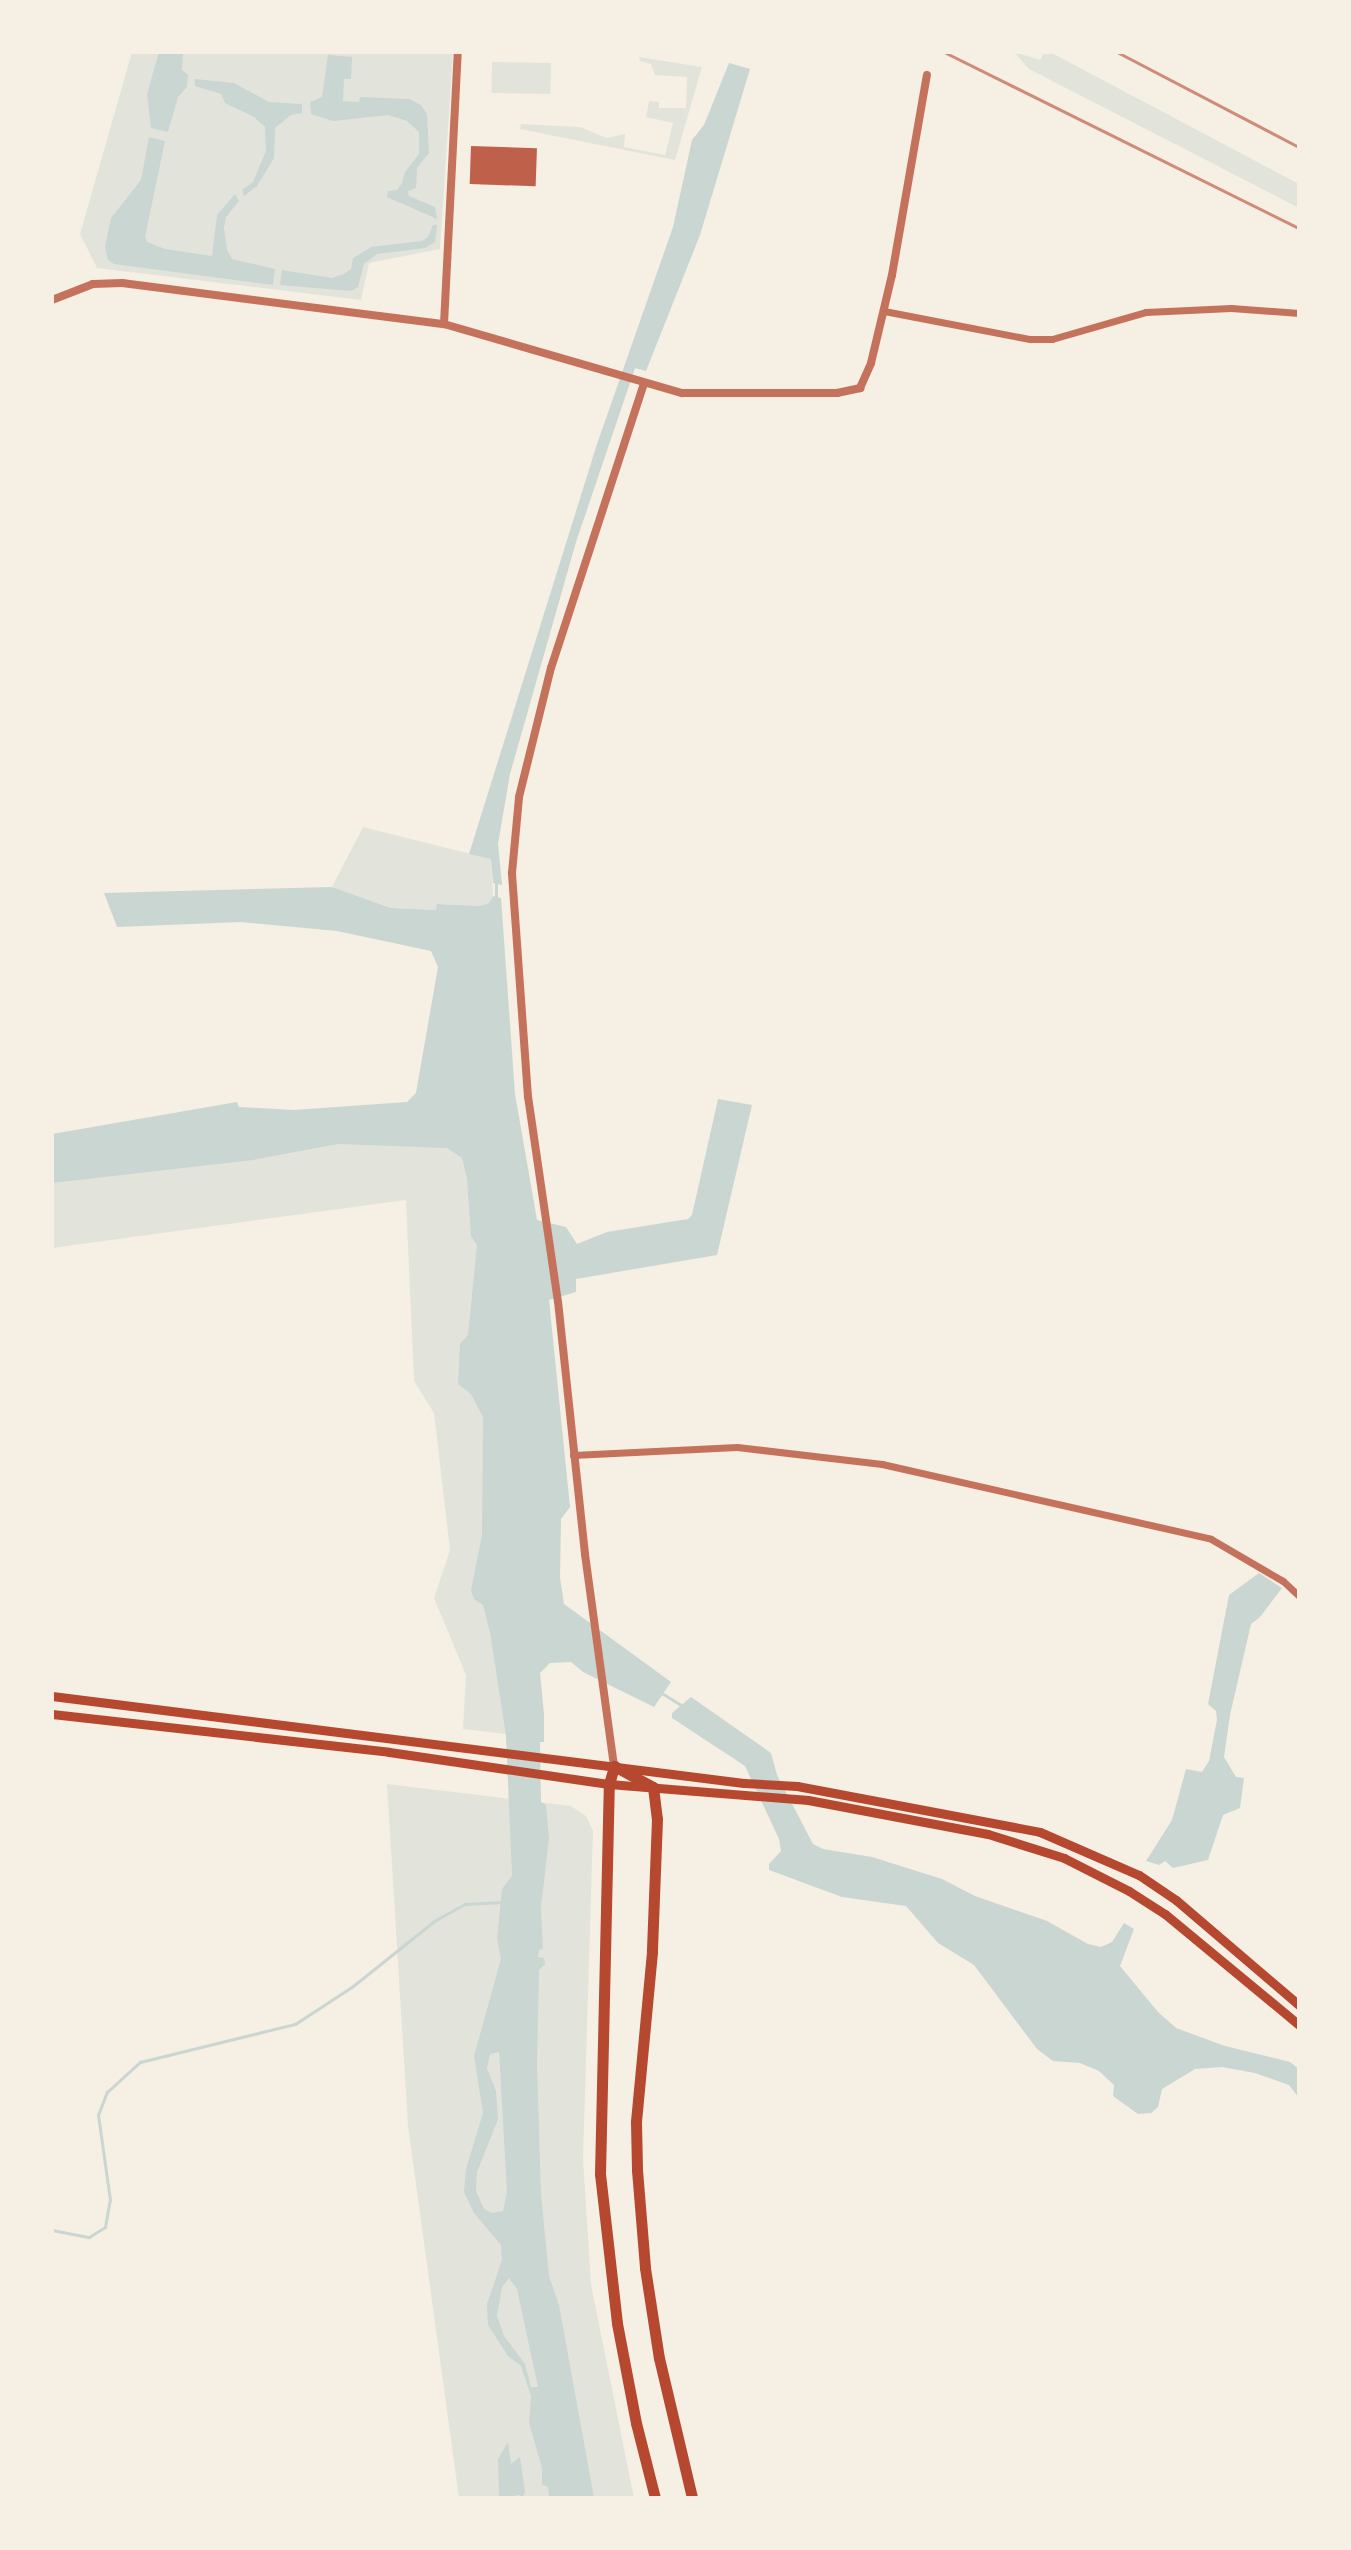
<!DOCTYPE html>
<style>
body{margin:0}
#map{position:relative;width:1351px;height:2550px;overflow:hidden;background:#f6efe4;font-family:"Times New Roman",serif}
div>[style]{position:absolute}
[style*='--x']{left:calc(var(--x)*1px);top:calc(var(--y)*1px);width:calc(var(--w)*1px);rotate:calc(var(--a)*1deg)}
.green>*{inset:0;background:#e2e4dc;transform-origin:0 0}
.water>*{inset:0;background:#c9d6d2}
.stream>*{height:3px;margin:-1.5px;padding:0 1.5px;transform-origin:1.5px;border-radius:1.5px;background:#c9d6d2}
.building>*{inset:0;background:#bf614a;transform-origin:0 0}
.minor>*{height:7px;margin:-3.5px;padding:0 3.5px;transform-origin:3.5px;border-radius:3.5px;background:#c5725c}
.tertiary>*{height:8px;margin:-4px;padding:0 4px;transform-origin:4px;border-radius:4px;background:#c5725c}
.secondary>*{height:9px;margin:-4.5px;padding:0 4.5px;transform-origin:4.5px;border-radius:4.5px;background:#b5482f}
.primary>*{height:11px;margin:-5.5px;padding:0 5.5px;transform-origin:5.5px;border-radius:5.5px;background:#b5482f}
.rail>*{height:3px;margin:-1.5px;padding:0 1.5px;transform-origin:1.5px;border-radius:1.5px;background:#cf8b77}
span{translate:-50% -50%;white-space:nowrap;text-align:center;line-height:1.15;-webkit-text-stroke:8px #f6efe4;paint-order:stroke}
.frame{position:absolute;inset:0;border:54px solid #f6efe4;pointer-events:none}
</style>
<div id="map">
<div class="green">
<div style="clip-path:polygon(132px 52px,453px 52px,440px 249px,369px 263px,361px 300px,97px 268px,80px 234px)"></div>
<div style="clip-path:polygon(1014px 52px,1040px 60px,1045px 52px,1050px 52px,1299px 184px,1299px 208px,1029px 69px)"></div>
<div style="clip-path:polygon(639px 57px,702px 67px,675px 160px,520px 129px,521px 124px,580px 127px,607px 138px,625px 134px,624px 147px,665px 155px,673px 123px,646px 117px,649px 101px,659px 102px,659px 108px,686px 108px,687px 77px,655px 75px,651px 64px,640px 61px)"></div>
<div style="left:492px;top:62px;width:59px;height:31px;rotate:1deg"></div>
<div style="clip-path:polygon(363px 827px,491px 859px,493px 896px,489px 903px,480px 906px,438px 904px,437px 910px,391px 908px,332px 887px)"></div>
<div style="clip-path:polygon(469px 1131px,522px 1736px,463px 1729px,466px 1675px,434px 1598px,450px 1550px,434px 1413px,414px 1381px,406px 1200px,52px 1248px,52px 1170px)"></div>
<div style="clip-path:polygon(387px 1784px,571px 1806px,586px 1816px,593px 1831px,583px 2159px,591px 2284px,634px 2498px,459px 2498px,408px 2126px)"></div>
</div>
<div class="water">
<div style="clip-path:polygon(159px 52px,183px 52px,182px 70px,188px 75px,187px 87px,178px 97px,168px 132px,151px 128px,147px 94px)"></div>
<div style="clip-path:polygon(328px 55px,352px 57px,351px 79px,344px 79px,343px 101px,359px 102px,360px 97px,409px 99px,421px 105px,427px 114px,429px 153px,417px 168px,416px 188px,408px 191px,409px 196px,435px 207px,437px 219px,387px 197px,388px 191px,397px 190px,402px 183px,405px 172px,419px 154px,419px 132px,407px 121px,388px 115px,333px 121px,311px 114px,310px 102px,322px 97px)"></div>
<div style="clip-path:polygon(729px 63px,750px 69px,700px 235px,646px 371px,635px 368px,576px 542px,510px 774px,498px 844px,502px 885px,493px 883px,491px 859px,469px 854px,597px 444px,673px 227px,692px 140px,704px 125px)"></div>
<div style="clip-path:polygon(195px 79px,234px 83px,269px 102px,302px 104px,302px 113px,291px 115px,275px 128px,274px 158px,257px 186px,244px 196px,242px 190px,253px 182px,266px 151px,265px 127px,254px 117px,225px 103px,221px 94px,195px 86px)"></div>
<div style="clip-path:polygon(149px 137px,165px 141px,145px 237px,147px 242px,165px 249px,212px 256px,217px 215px,235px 194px,239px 201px,226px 217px,224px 228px,227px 250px,232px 259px,275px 269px,273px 285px,114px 264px,108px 260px,105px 247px,111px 218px,141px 180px)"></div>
<div style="clip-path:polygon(433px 225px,437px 225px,435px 242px,425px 248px,377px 254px,364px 264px,358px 287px,351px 291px,280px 285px,282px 270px,332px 278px,344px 274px,351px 269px,353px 258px,371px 247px,422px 241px,428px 237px)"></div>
<div style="clip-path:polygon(evenodd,332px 887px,391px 908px,436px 910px,437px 904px,480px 906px,489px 903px,493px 896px,501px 898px,515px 1094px,537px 1220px,566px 1227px,577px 1244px,607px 1232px,688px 1219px,692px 1215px,718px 1099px,752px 1105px,717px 1255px,576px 1279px,576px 1292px,549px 1300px,570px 1507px,561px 1519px,560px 1578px,564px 1604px,671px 1682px,654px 1707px,583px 1672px,571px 1662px,550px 1663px,540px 1673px,544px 1714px,544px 1742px,540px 1742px,541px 1802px,546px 1805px,549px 1838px,541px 1907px,543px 1949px,539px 1950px,538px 1957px,544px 1958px,545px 1964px,539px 1970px,537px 2065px,541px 2194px,549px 2276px,559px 2305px,594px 2498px,549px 2498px,548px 2487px,542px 2485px,542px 2468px,529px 2423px,531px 2396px,521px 2366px,508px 2356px,488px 2325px,487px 2304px,502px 2260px,501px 2245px,474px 2213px,464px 2192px,466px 2169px,483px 2113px,474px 2056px,501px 1959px,497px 1939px,502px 1889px,512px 1876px,506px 1736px,490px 1632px,483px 1605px,474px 1599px,471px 1590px,482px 1535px,483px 1417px,471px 1394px,458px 1384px,460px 1344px,468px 1335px,477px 1245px,471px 1236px,467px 1178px,462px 1158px,447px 1148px,338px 1144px,253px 1160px,52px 1183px,52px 1134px,237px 1102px,239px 1107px,294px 1110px,407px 1102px,416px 1093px,438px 967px,431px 951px,337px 931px,241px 922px,117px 927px,104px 893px,332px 887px,499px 2052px,507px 2192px,503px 2211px,492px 2213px,484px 2209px,476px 2191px,477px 2172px,498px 2119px,496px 2091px,487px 2068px,490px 2054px,499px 2052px,332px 887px,509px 2278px,517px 2289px,538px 2387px,531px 2387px,525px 2364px,504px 2336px,497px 2316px,502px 2287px,509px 2278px)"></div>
<div style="clip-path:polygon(1259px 1573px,1282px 1588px,1260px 1617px,1251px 1624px,1230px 1715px,1224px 1757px,1236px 1777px,1244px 1778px,1240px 1808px,1223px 1815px,1208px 1860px,1173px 1868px,1165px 1861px,1159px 1865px,1146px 1861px,1172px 1820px,1186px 1769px,1202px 1772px,1209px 1761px,1217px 1720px,1216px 1711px,1208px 1704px,1229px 1595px)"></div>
<div style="clip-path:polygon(691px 1697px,771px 1753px,777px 1775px,813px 1844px,823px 1849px,872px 1857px,942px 1879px,975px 1896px,1047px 1921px,1088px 1944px,1101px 1947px,1112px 1942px,1124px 1923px,1134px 1929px,1120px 1966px,1158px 2012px,1176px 2028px,1225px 2046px,1290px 2062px,1299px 2069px,1299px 2098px,1289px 2085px,1255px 2073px,1222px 2067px,1195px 2069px,1162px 2089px,1158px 2107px,1151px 2113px,1138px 2114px,1113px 2096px,1114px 2085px,1099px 2071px,1080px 2063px,1053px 2061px,1037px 2049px,974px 1965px,938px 1943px,906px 1906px,842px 1897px,769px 1870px,769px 1864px,781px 1851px,779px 1839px,745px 1766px,672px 1718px,672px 1713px)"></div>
<div style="clip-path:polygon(508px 2442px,511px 2464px,520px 2457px,525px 2492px,522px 2498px,520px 2495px,499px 2498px,498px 2459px)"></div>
</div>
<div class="stream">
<div style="--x:496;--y:899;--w:16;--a:-90"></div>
<div style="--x:660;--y:1692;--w:28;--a:32"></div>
<div style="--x:52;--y:2230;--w:38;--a:11"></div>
<div style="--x:89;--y:2237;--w:19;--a:-32"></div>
<div style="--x:105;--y:2227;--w:27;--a:-80"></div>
<div style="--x:110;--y:2200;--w:86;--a:-98"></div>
<div style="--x:98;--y:2115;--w:25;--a:-69"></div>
<div style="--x:107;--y:2092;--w:45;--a:-42.3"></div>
<div style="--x:140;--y:2062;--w:160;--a:-13.8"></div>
<div style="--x:295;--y:2024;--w:69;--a:-33.2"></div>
<div style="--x:353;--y:1986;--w:104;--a:-38.7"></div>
<div style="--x:434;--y:1921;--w:35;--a:-29"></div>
<div style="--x:465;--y:1904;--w:39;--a:-3"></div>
</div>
<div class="building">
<div style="left:471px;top:146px;width:66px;height:38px;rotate:2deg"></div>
</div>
<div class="minor">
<div style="--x:884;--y:311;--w:149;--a:10.9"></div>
<div style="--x:1030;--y:339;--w:22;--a:0"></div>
<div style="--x:1052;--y:339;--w:98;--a:-16"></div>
<div style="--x:1146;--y:312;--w:85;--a:-2.7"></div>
<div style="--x:1231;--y:308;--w:68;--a:4.2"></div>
<div style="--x:573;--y:1455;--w:164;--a:-2.8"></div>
<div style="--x:737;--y:1447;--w:146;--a:6.7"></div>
<div style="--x:882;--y:1464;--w:337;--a:12.8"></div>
<div style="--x:1211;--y:1539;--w:83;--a:30.3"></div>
<div style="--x:1283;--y:1581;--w:22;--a:43"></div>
</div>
<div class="tertiary">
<div style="--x:52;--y:300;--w:44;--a:-21.3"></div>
<div style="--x:93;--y:284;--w:29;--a:-2"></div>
<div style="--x:122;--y:283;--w:325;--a:7.3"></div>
<div style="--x:444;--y:324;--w:248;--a:16.2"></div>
<div style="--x:682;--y:393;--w:155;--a:0"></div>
<div style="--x:837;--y:393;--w:24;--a:-12"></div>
<div style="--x:860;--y:388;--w:27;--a:-66"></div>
<div style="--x:871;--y:363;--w:90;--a:-76.6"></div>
<div style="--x:892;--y:275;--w:203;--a:-80.1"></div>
<div style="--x:444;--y:324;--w:272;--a:-87.1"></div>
<div style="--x:614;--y:1766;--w:214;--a:-97.8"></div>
<div style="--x:585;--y:1554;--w:253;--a:-96.1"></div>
<div style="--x:558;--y:1302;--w:207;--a:-98.3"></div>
<div style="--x:528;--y:1097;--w:225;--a:-94.1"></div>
<div style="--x:512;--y:873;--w:76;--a:-84.7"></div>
<div style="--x:519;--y:797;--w:133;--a:-76.1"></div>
<div style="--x:551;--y:668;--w:300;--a:-71.9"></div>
</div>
<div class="secondary">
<div style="--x:52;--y:1696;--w:697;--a:7.17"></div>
<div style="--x:744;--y:1783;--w:53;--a:3.2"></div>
<div style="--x:797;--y:1786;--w:247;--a:10.7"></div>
<div style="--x:1040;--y:1832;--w:108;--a:23.5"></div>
<div style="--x:1139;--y:1875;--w:45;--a:34"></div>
<div style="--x:1176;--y:1900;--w:162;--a:40.5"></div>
<div style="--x:52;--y:1714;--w:339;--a:6.4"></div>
<div style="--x:389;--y:1752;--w:222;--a:8.3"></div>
<div style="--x:609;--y:1784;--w:200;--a:4.6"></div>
<div style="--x:808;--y:1800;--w:183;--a:10.7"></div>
<div style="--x:988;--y:1834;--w:80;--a:17.5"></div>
<div style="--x:1064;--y:1858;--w:73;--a:26.9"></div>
<div style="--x:1129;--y:1891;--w:43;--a:32.6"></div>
<div style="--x:1165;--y:1914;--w:174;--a:39.6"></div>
</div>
<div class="primary">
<div style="--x:655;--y:2498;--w:77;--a:-104.2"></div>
<div style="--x:636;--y:2423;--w:102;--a:-100.8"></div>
<div style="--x:617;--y:2323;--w:150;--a:-96.5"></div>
<div style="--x:600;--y:2174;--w:390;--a:-88.7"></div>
<div style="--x:609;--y:1784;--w:19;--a:-74"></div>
<div style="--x:614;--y:1766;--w:44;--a:28.3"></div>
<div style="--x:653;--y:1787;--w:32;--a:83"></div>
<div style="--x:657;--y:1819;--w:133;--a:92.2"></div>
<div style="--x:652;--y:1952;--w:171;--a:95.4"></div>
<div style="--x:636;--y:2122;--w:48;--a:88.8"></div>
<div style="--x:637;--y:2170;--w:98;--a:85.3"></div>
<div style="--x:645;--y:2268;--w:91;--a:81.2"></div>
<div style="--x:659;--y:2358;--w:144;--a:76.7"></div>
</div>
<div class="rail">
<div style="--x:944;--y:52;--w:396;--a:26.4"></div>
<div style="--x:1117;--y:52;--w:205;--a:27.6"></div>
</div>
<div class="frame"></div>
</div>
